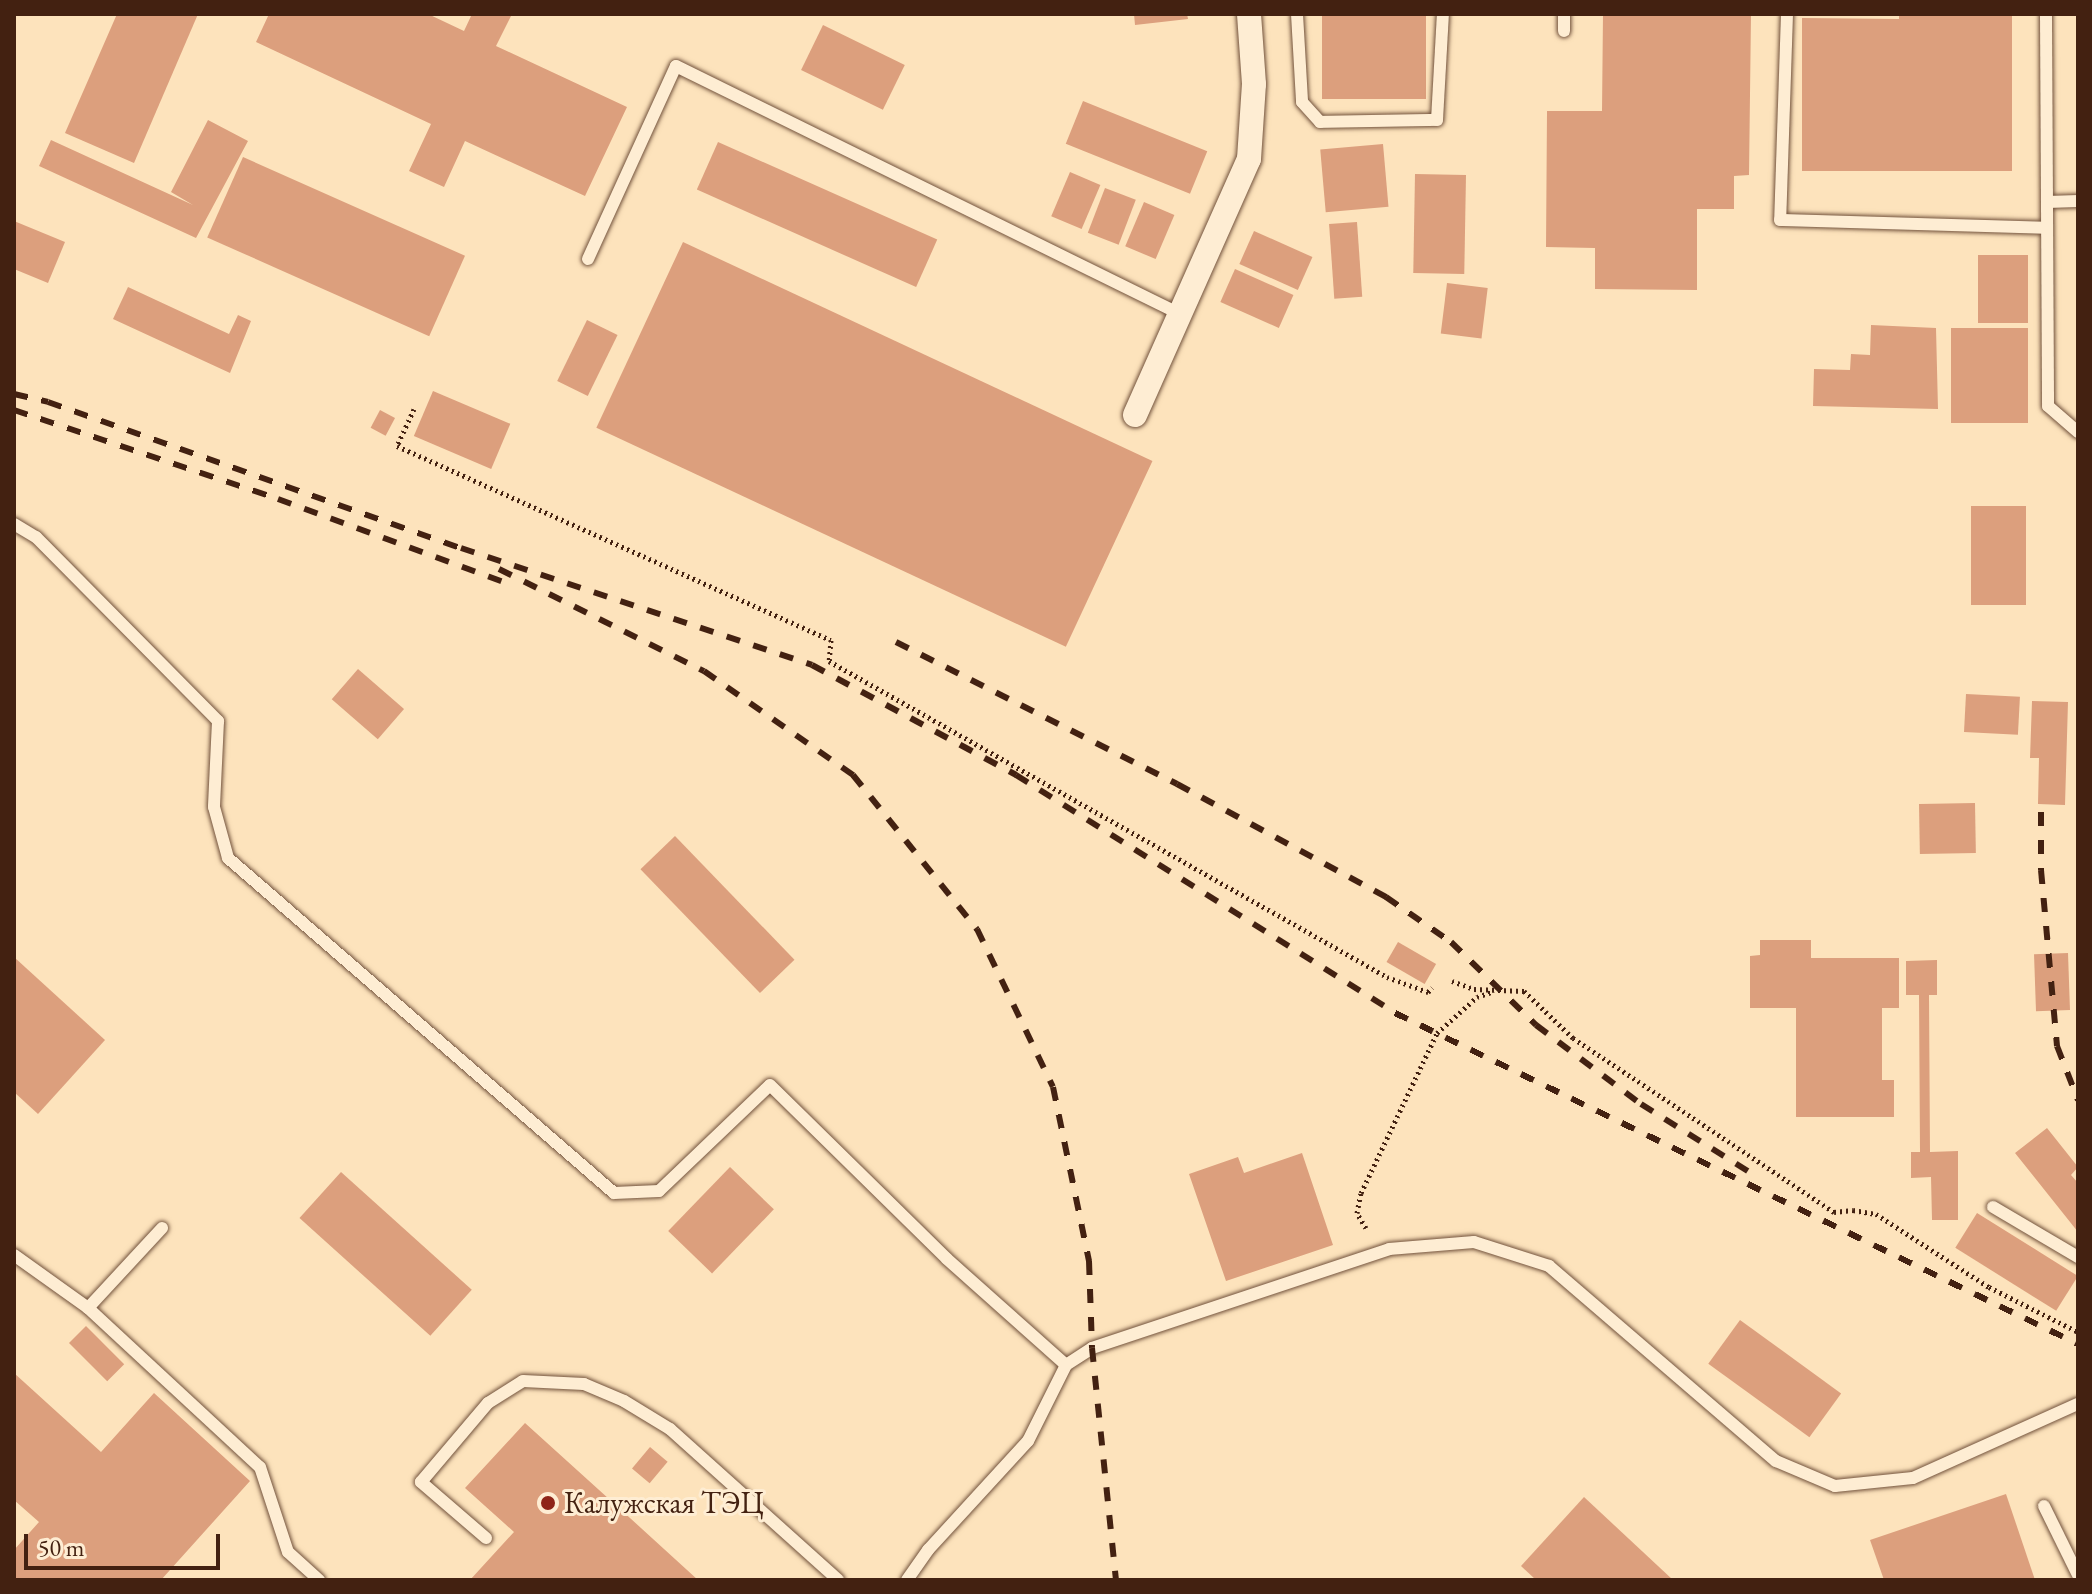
<!DOCTYPE html>
<meta charset="utf-8">
<style>
body{margin:0}
#map{position:relative;width:2092px;height:1594px;overflow:hidden;background:#fde3bc;font-family:"EB Garamond",serif}
div>[style]{position:absolute}
[style*='--x']{left:calc(var(--x)*1px);top:calc(var(--y)*1px);width:calc(var(--w)*1px);rotate:calc(var(--a)*1deg)}
.building>*{inset:0;background:#dc9f7d;transform-origin:0 0}
.path>*{height:5px;margin-top:-2.5px;transform-origin:0;background:repeating-linear-gradient(90deg,#432111 0 2px,transparent 0 6px)}
.roads{filter:drop-shadow(0 0 2px #72523c) drop-shadow(0 0 2px #72523c)}
.lane>*{height:12px;margin:-6px;padding:0 6px;transform-origin:6px;border-radius:6px;background:#feedd3}
.street>*{height:24px;margin:-12px;padding:0 12px;transform-origin:12px;border-radius:12px;background:#feedd3}
.rail>*{height:6px;margin-top:-3px;transform-origin:0;background:repeating-linear-gradient(90deg,#432111 0 14px,transparent 0 28px)}
.dots>*{width:22px;height:22px;translate:-50% -50%;box-sizing:border-box;border:4px solid #feedd3;border-radius:50%}
span{translate:-50% -50%;white-space:nowrap;text-align:center;line-height:1.15;-webkit-text-stroke:6px #feedd3;paint-order:stroke}
.poi-label{font-size:30px;color:#432111}
.left{translate:0 -50%;text-align:left}
.frame{position:absolute;inset:0;border:16px solid #432111;pointer-events:none}
.scale{position:absolute;left:24px;top:1534px;width:196px;height:36px;box-sizing:border-box;border:4px solid #432111;border-top:0;padding-left:10px;font-size:24px;line-height:28px;white-space:nowrap;color:#432111;-webkit-text-stroke:6px #feedd3;paint-order:stroke}
</style>
<div id="map">
<div class="building">
<div style="clip-path:polygon(117px 14px,198px 14px,134px 163px,65px 133px)"></div>
<div style="clip-path:polygon(269px 14px,428px 14px,464px 31px,472px 14px,512px 14px,496px 46px,627px 107px,585px 196px,465px 141px,444px 187px,409px 171px,431px 124px,256px 42px)"></div>
<div style="clip-path:polygon(1134px 14px,1187px 14px,1188px 19px,1135px 25px)"></div>
<div style="left:1322px;top:14px;width:104px;height:85px"></div>
<div style="clip-path:polygon(1603px 14px,1751px 14px,1749px 175px,1734px 176px,1734px 209px,1697px 209px,1697px 290px,1595px 289px,1595px 248px,1546px 247px,1547px 111px,1602px 111px)"></div>
<div style="clip-path:polygon(1899px 14px,2012px 14px,2012px 171px,1802px 171px,1802px 18px,1899px 19px)"></div>
<div style="left:823px;top:25px;width:91px;height:50px;rotate:26deg"></div>
<div style="left:1083px;top:101px;width:134px;height:46px;rotate:22deg"></div>
<div style="clip-path:polygon(208px 120px,248px 141px,196px 238px,39px 166px,51px 140px,193px 205px,171px 192px)"></div>
<div style="left:718px;top:142px;width:240px;height:52px;rotate:24deg"></div>
<div style="left:1383px;top:144px;width:63px;height:63px;rotate:85deg"></div>
<div style="left:243px;top:157px;width:243px;height:88px;rotate:24deg"></div>
<div style="left:1070px;top:172px;width:33px;height:48px;rotate:23deg"></div>
<div style="left:1415px;top:174px;width:51px;height:99px;rotate:1deg"></div>
<div style="left:1105px;top:188px;width:33px;height:48px;rotate:21deg"></div>
<div style="left:1144px;top:202px;width:33px;height:48px;rotate:23deg"></div>
<div style="clip-path:polygon(14px 221px,65px 242px,48px 283px,14px 269px)"></div>
<div style="left:1357px;top:222px;width:75px;height:28px;rotate:86deg"></div>
<div style="left:1254px;top:231px;width:64px;height:36px;rotate:24deg"></div>
<div style="left:683px;top:242px;width:518px;height:205px;rotate:25deg"></div>
<div style="left:1978px;top:255px;width:50px;height:68px"></div>
<div style="left:1235px;top:269px;width:64px;height:36px;rotate:24deg"></div>
<div style="left:1447px;top:283px;width:41px;height:51px;rotate:7deg"></div>
<div style="clip-path:polygon(128px 287px,229px 334px,238px 315px,251px 321px,230px 373px,113px 319px)"></div>
<div style="left:587px;top:320px;width:34px;height:68px;rotate:26deg"></div>
<div style="clip-path:polygon(1871px 325px,1936px 328px,1938px 409px,1813px 406px,1814px 369px,1850px 370px,1851px 354px,1870px 355px)"></div>
<div style="left:1951px;top:328px;width:77px;height:95px"></div>
<div style="left:433px;top:391px;width:84px;height:49px;rotate:23deg"></div>
<div style="left:380px;top:410px;width:17px;height:20px;rotate:28deg"></div>
<div style="left:1971px;top:506px;width:55px;height:99px"></div>
<div style="left:358px;top:669px;width:61px;height:40px;rotate:41deg"></div>
<div style="left:1966px;top:694px;width:54px;height:38px;rotate:3deg"></div>
<div style="clip-path:polygon(2032px 701px,2068px 702px,2065px 805px,2038px 804px,2039px 758px,2030px 758px)"></div>
<div style="left:1975px;top:803px;width:50px;height:56px;rotate:89deg"></div>
<div style="left:675px;top:836px;width:172px;height:48px;rotate:46deg"></div>
<div style="clip-path:polygon(1760px 940px,1811px 940px,1811px 958px,1899px 958px,1899px 1008px,1882px 1008px,1882px 1080px,1894px 1080px,1894px 1117px,1796px 1117px,1796px 1008px,1750px 1008px,1750px 956px,1760px 955px)"></div>
<div style="left:1398px;top:942px;width:44px;height:23px;rotate:30deg"></div>
<div style="left:2068px;top:953px;width:57px;height:34px;rotate:88deg"></div>
<div style="clip-path:polygon(14px 957px,105px 1040px,38px 1114px,14px 1092px)"></div>
<div style="clip-path:polygon(1937px 960px,1937px 995px,1929px 995px,1930px 1152px,1958px 1151px,1958px 1220px,1932px 1220px,1931px 1177px,1911px 1178px,1911px 1152px,1920px 1152px,1919px 995px,1906px 995px,1906px 961px)"></div>
<div style="clip-path:polygon(2047px 1128px,2078px 1167px,2071px 1175px,2078px 1183px,2078px 1232px,2015px 1153px)"></div>
<div style="clip-path:polygon(1302px 1153px,1333px 1245px,1226px 1281px,1189px 1174px,1238px 1157px,1244px 1173px)"></div>
<div style="left:730px;top:1167px;width:61px;height:89px;rotate:44deg"></div>
<div style="left:341px;top:1172px;width:176px;height:62px;rotate:42deg"></div>
<div style="left:1977px;top:1213px;width:119px;height:41px;rotate:32deg"></div>
<div style="left:1740px;top:1320px;width:125px;height:54px;rotate:36deg"></div>
<div style="left:86px;top:1326px;width:54px;height:24px;rotate:45deg"></div>
<div style="clip-path:polygon(14px 1373px,101px 1452px,154px 1393px,250px 1481px,161px 1580px,14px 1580px,14px 1550px,39px 1522px,14px 1500px)"></div>
<div style="clip-path:polygon(525px 1423px,630px 1518px,698px 1580px,470px 1580px,514px 1532px,465px 1488px)"></div>
<div style="left:650px;top:1447px;width:23px;height:28px;rotate:40deg"></div>
<div style="clip-path:polygon(2006px 1494px,2035px 1580px,1884px 1580px,1870px 1540px)"></div>
<div style="clip-path:polygon(1584px 1497px,1673px 1580px,1536px 1580px,1521px 1566px)"></div>
</div>
<div class="path">
<div style="--x:414;--y:409;--w:41;--a:114.7"></div>
<div style="--x:397;--y:446;--w:475;--a:24.1"></div>
<div style="--x:831;--y:640;--w:21;--a:95"></div>
<div style="--x:829;--y:661;--w:641;--a:29.52"></div>
<div style="--x:1387;--y:977;--w:44;--a:20.1"></div>
<div style="--x:1428;--y:992;--w:6;--a:-45"></div>
<div style="--x:1452;--y:981;--w:23;--a:20"></div>
<div style="--x:1474;--y:989;--w:50;--a:2.3"></div>
<div style="--x:1524;--y:991;--w:68;--a:43.8"></div>
<div style="--x:1573;--y:1038;--w:314;--a:33.7"></div>
<div style="--x:1834;--y:1212;--w:19;--a:-6"></div>
<div style="--x:1853;--y:1210;--w:23;--a:10"></div>
<div style="--x:1876;--y:1214;--w:135;--a:32.9"></div>
<div style="--x:1989;--y:1287;--w:100;--a:26.8"></div>
<div style="--x:1366;--y:1228;--w:17;--a:-121"></div>
<div style="--x:1357;--y:1213;--w:20;--a:-79"></div>
<div style="--x:1361;--y:1193;--w:177;--a:-64.6"></div>
<div style="--x:1437;--y:1033;--w:54;--a:-42"></div>
<div style="--x:1477;--y:997;--w:18;--a:-19"></div>
</div>
<div class="roads">
<div class="lane">
<div style="--x:1297;--y:14;--w:88;--a:86.7"></div>
<div style="--x:1302;--y:102;--w:27;--a:48"></div>
<div style="--x:1320;--y:122;--w:117;--a:-1"></div>
<div style="--x:1437;--y:120;--w:106;--a:-86.8"></div>
<div style="--x:1787;--y:14;--w:206;--a:91.9"></div>
<div style="--x:1780;--y:220;--w:267;--a:1.7"></div>
<div style="--x:2046;--y:14;--w:392;--a:89.7"></div>
<div style="--x:2048;--y:406;--w:40;--a:41"></div>
<div style="--x:1564;--y:31;--w:17;--a:-90"></div>
<div style="--x:2047;--y:202;--w:31;--a:-2"></div>
<div style="--x:588;--y:259;--w:212;--a:-65.5"></div>
<div style="--x:676;--y:66;--w:562;--a:26.2"></div>
<div style="--x:14;--y:524;--w:26;--a:31"></div>
<div style="--x:36;--y:537;--w:259;--a:45.3"></div>
<div style="--x:218;--y:721;--w:86;--a:92.7"></div>
<div style="--x:214;--y:807;--w:53;--a:74.6"></div>
<div style="--x:228;--y:858;--w:511;--a:40.95"></div>
<div style="--x:614;--y:1193;--w:45;--a:-2.5"></div>
<div style="--x:659;--y:1191;--w:153;--a:-43.7"></div>
<div style="--x:770;--y:1085;--w:248;--a:44.5"></div>
<div style="--x:947;--y:1259;--w:159;--a:41.7"></div>
<div style="--x:1993;--y:1207;--w:99;--a:30.5"></div>
<div style="--x:14;--y:1255;--w:91;--a:35.6"></div>
<div style="--x:88;--y:1308;--w:109;--a:-47.2"></div>
<div style="--x:88;--y:1308;--w:234;--a:42.8"></div>
<div style="--x:260;--y:1467;--w:89;--a:71.8"></div>
<div style="--x:288;--y:1552;--w:42;--a:42.1"></div>
<div style="--x:2044;--y:1506;--w:77;--a:63.8"></div>
<div style="--x:486;--y:1538;--w:86;--a:-139.3"></div>
<div style="--x:421;--y:1482;--w:104;--a:-49.7"></div>
<div style="--x:488;--y:1403;--w:41;--a:-32.2"></div>
<div style="--x:523;--y:1381;--w:61;--a:2.8"></div>
<div style="--x:584;--y:1384;--w:43;--a:23"></div>
<div style="--x:624;--y:1401;--w:54;--a:31.3"></div>
<div style="--x:670;--y:1429;--w:226;--a:41.9"></div>
<div style="--x:907;--y:1580;--w:37;--a:-55"></div>
<div style="--x:928;--y:1550;--w:148;--a:-47.5"></div>
<div style="--x:1028;--y:1441;--w:85;--a:-63.4"></div>
<div style="--x:1066;--y:1365;--w:31;--a:-33"></div>
<div style="--x:1092;--y:1348;--w:313;--a:-18.4"></div>
<div style="--x:1389;--y:1249;--w:85;--a:-4.7"></div>
<div style="--x:1474;--y:1242;--w:79;--a:17.7"></div>
<div style="--x:1549;--y:1266;--w:299;--a:40.7"></div>
<div style="--x:1776;--y:1461;--w:64;--a:23"></div>
<div style="--x:1835;--y:1486;--w:78;--a:-5.9"></div>
<div style="--x:1913;--y:1478;--w:181;--a:-24.2"></div>
</div>
<div class="street">
<div style="--x:1135;--y:415;--w:280;--a:-66"></div>
<div style="--x:1249;--y:159;--w:75;--a:-86.2"></div>
<div style="--x:1254;--y:84;--w:70;--a:-94.1"></div>
</div>
</div>
<div class="rail">
<div style="--x:14;--y:394;--w:35;--a:13"></div>
<div style="--x:48;--y:402;--w:438;--a:19.5"></div>
<div style="--x:461;--y:548;--w:370;--a:18.4"></div>
<div style="--x:812;--y:665;--w:232;--a:28.3"></div>
<div style="--x:1016;--y:775;--w:448;--a:32.1"></div>
<div style="--x:1395;--y:1013;--w:759;--a:25.86"></div>
<div style="--x:14;--y:410;--w:279;--a:18.6"></div>
<div style="--x:278;--y:499;--w:249;--a:20.2"></div>
<div style="--x:499;--y:569;--w:229;--a:26.5"></div>
<div style="--x:704;--y:671;--w:182;--a:34.9"></div>
<div style="--x:853;--y:775;--w:198;--a:51.2"></div>
<div style="--x:977;--y:929;--w:175;--a:64.3"></div>
<div style="--x:1053;--y:1087;--w:178;--a:78.3"></div>
<div style="--x:1089;--y:1261;--w:87;--a:88"></div>
<div style="--x:1092;--y:1348;--w:233;--a:84.1"></div>
<div style="--x:896;--y:642;--w:315;--a:26.8"></div>
<div style="--x:1177;--y:784;--w:238;--a:28.4"></div>
<div style="--x:1386;--y:897;--w:79;--a:34.7"></div>
<div style="--x:1451;--y:942;--w:119;--a:44.3"></div>
<div style="--x:1536;--y:1025;--w:131;--a:37"></div>
<div style="--x:1641;--y:1104;--w:133;--a:32.1"></div>
<div style="--x:2041;--y:812;--w:58;--a:90"></div>
<div style="--x:2041;--y:870;--w:177;--a:84.8"></div>
<div style="--x:2057;--y:1046;--w:58;--a:68.7"></div>
</div>
<div class="dots">
<div style="left:548px;top:1503px;background:#8f2418"></div>
</div>
<div class="poi-label">
<span class="left" style="left:564px;top:1503px">Калужская ТЭЦ</span>
</div>
<div class="frame"></div>
<div class="scale">50 m</div>
</div>
